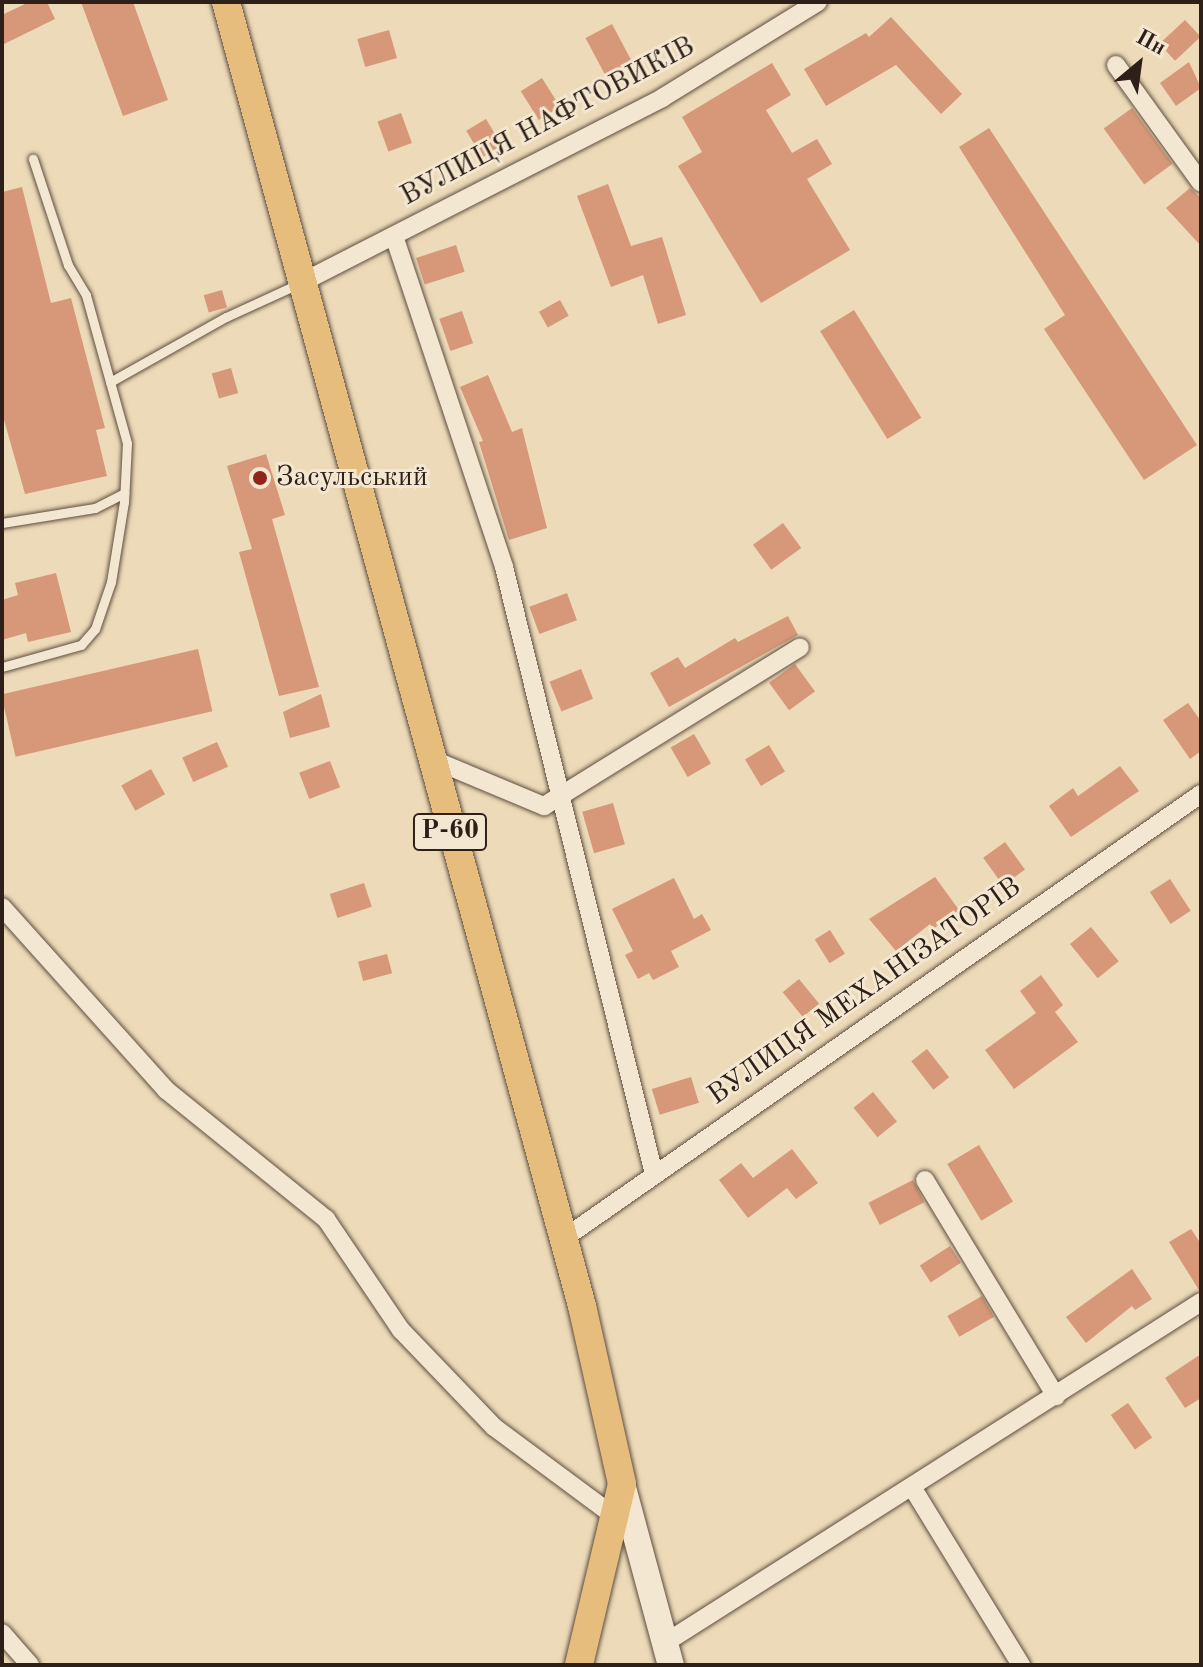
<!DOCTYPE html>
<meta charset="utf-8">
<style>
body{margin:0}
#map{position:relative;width:1203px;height:1667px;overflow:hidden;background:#eddab8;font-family:"Old Standard TT",serif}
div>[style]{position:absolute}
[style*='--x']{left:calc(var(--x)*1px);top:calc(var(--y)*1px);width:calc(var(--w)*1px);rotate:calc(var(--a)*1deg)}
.building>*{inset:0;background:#d69878;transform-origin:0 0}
.roads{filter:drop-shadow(0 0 2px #5e4e40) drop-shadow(0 0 2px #5e4e40)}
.service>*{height:9px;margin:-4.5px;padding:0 4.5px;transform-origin:4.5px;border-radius:4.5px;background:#f3e7d1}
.minor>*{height:18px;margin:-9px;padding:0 9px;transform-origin:9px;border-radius:9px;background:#f3e7d1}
.secondary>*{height:26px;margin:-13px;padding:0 13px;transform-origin:13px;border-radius:13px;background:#f3e7d1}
.primary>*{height:28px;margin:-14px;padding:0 14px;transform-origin:14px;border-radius:14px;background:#e6bd7c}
.dots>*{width:22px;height:22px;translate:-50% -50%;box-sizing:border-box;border:4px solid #f3e7d1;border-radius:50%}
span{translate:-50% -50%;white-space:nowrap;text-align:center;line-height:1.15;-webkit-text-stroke:6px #f3e7d1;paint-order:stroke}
.shield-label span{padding:2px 6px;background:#f3e7d1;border:2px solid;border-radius:6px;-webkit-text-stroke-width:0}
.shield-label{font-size:26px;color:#2e2018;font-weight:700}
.street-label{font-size:28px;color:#2e2018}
.poi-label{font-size:28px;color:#2e2018}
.left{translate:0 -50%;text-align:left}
.frame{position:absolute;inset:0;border:4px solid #2e2018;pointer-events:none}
.north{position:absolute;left:1099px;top:24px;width:80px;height:80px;-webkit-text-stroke:6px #f3e7d1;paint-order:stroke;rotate:29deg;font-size:22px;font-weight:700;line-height:32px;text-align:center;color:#2e2018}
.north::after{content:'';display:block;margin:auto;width:28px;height:36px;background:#2e2018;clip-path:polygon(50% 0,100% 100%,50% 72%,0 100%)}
</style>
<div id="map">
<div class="building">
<div style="clip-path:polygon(29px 2px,47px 2px,55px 19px,2px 45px,2px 15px)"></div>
<div style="clip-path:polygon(81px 2px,133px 2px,168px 100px,123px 116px)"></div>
<div style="clip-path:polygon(891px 17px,962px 94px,941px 114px,896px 65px,826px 106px,804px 69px,866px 33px,869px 37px)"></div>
<div style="left:1185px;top:20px;width:23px;height:35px;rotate:47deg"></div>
<div style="left:612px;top:24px;width:43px;height:30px;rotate:62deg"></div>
<div style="left:389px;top:30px;width:29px;height:33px;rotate:74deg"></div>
<div style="clip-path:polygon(1189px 62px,1201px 88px,1176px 106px,1160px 83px)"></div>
<div style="clip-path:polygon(772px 63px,791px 95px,766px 110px,792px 153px,817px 139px,832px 164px,807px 179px,850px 250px,761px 303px,678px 166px,702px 152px,682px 117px)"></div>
<div style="left:542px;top:78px;width:34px;height:25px;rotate:58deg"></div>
<div style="left:1132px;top:108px;width:69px;height:35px;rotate:54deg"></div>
<div style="left:401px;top:113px;width:32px;height:25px;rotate:70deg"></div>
<div style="left:486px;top:119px;width:31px;height:23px;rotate:59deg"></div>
<div style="clip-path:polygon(989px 128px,1197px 445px,1144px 480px,1044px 329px,1065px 315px,959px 147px)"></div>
<div style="clip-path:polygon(608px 184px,631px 246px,662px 237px,686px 315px,658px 324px,643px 275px,611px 287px,577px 196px)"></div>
<div style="clip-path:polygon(22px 187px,51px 303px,71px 298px,105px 428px,96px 430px,107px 476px,25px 494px,2px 413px,2px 192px)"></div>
<div style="clip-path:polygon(1190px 188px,1201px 198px,1201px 246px,1166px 208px)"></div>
<div style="left:456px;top:245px;width:28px;height:42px;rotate:72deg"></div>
<div style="left:222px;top:290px;width:18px;height:19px;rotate:74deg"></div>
<div style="left:560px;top:300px;width:18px;height:24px;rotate:61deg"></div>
<div style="left:854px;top:310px;width:127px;height:40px;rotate:58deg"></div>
<div style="left:462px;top:311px;width:34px;height:24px;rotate:71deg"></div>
<div style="left:231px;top:368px;width:26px;height:20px;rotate:74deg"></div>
<div style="clip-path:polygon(488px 375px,512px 432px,522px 428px,547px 528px,509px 540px,479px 442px,483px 441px,460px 387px)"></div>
<div style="clip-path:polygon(266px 454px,285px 515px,272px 519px,319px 687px,279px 696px,239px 552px,252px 549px,227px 466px)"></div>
<div style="left:783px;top:523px;width:31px;height:37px;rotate:54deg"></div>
<div style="clip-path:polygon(56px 573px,71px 632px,28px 642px,26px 633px,2px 640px,2px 600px,18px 595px,15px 583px)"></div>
<div style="left:567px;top:593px;width:29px;height:40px;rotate:70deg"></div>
<div style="clip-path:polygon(788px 616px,798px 635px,669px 707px,650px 673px,678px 657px,685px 668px,735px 638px,738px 642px)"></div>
<div style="left:198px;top:649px;width:64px;height:202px;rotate:77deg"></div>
<div style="left:795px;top:664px;width:34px;height:32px;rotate:54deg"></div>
<div style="left:581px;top:669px;width:32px;height:34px;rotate:68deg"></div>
<div style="clip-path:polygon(321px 694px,330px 727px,290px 738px,283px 712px)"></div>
<div style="clip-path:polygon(1188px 703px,1201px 721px,1201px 751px,1190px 759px,1163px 720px)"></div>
<div style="left:694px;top:734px;width:34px;height:27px;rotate:60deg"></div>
<div style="left:217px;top:742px;width:27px;height:38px;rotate:66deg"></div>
<div style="left:769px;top:745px;width:31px;height:28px;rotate:59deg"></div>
<div style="left:330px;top:761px;width:28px;height:33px;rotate:69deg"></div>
<div style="clip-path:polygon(1120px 766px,1139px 791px,1071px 837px,1049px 806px,1073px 788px,1078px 796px)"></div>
<div style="left:151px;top:769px;width:29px;height:34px;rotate:61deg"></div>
<div style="left:613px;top:803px;width:43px;height:32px;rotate:74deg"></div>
<div style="left:1005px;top:842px;width:34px;height:27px;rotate:54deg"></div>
<div style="clip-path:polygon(935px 877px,959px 910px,933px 929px,930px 924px,896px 951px,869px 919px)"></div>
<div style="clip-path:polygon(674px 878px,694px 919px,702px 914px,711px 930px,671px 951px,679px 967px,653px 980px,649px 973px,638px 979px,625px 955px,633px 951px,612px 909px)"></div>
<div style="left:1170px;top:879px;width:38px;height:24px;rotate:57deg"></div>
<div style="left:364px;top:883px;width:25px;height:36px;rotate:72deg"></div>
<div style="left:1091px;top:927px;width:44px;height:27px;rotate:51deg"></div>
<div style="left:830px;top:930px;width:28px;height:18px;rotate:58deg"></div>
<div style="left:387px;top:954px;width:20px;height:30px;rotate:75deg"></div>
<div style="clip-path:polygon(1041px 975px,1063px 1005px,1055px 1012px,1078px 1042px,1014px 1089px,985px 1050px,1036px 1013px,1020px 991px)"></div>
<div style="left:799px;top:979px;width:32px;height:21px;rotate:51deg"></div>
<div style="left:927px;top:1049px;width:36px;height:20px;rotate:52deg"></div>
<div style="left:691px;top:1077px;width:27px;height:41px;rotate:73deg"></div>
<div style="left:873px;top:1092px;width:38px;height:25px;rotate:51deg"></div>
<div style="left:979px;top:1145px;width:66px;height:37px;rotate:59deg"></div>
<div style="clip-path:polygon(792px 1149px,818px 1183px,796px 1199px,787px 1188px,748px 1218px,719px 1180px,741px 1163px,753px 1178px)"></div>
<div style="left:913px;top:1180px;width:25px;height:50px;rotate:63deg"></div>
<div style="clip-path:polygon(1191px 1229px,1201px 1244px,1199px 1290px,1169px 1242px)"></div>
<div style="left:950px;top:1246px;width:20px;height:36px;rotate:57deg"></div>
<div style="clip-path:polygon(1132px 1269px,1152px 1299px,1135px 1310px,1132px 1306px,1086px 1343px,1066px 1317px)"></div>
<div style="left:982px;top:1296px;width:24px;height:40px;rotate:60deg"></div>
<div style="clip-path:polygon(1201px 1354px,1201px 1398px,1185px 1408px,1165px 1378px)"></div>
<div style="left:1128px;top:1403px;width:42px;height:21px;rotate:55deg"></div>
</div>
<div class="roads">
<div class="service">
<div style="--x:110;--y:382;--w:133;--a:-29.3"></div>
<div style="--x:226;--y:317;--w:79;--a:-24.6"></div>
<div style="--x:2;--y:523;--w:94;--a:-9.2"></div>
<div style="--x:95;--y:508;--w:33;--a:-27"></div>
<div style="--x:2;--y:667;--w:82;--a:-15.6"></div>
<div style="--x:81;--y:645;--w:21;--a:-49"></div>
<div style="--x:95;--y:629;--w:50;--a:-71.2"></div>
<div style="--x:111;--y:582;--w:81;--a:-80.8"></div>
<div style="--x:124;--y:502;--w:59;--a:-87.1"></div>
<div style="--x:127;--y:443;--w:154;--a:-105.5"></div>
<div style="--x:86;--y:295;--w:35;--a:-121"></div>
<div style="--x:68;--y:265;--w:112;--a:-108.3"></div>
</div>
<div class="minor">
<div style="--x:1116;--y:65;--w:145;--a:54.2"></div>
<div style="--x:394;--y:236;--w:349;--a:71.6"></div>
<div style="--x:504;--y:567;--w:625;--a:76.12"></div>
<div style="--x:301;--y:283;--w:406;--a:-27.1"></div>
<div style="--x:662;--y:98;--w:183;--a:-31.6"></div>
<div style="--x:429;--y:758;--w:125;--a:22.7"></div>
<div style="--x:544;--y:806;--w:301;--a:-31.8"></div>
<div style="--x:2;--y:907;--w:246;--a:48.1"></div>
<div style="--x:166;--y:1090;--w:206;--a:38.9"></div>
<div style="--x:326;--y:1219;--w:134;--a:56"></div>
<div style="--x:401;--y:1330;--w:134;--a:46.2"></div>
<div style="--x:494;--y:1427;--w:151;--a:36.6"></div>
<div style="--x:925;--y:1180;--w:253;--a:58.8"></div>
<div style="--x:563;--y:1239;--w:778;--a:-34.9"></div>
<div style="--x:912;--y:1487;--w:209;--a:58.5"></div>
<div style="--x:2;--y:1633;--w:43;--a:48.8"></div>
<div style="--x:665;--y:1643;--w:635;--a:-32.46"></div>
</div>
<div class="secondary">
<div style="--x:622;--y:1484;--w:188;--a:74.9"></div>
</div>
<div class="primary">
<div style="--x:226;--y:2;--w:1352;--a:74.73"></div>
<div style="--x:582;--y:1306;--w:182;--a:77.3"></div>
<div style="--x:622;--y:1484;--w:186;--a:103.4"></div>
</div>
</div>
<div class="dots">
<div style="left:260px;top:478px;background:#8f2418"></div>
</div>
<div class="shield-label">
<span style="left:450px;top:832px">Р-60</span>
</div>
<div class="street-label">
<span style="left:548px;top:122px;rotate:-28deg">ВУЛИЦЯ НАФТОВИКІВ</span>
<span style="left:865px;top:992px;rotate:-35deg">ВУЛИЦЯ МЕХАНІЗАТОРІВ</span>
</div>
<div class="poi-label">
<span class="left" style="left:276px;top:478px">Засульський</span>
</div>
<div class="frame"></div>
<div class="north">Пн</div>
</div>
